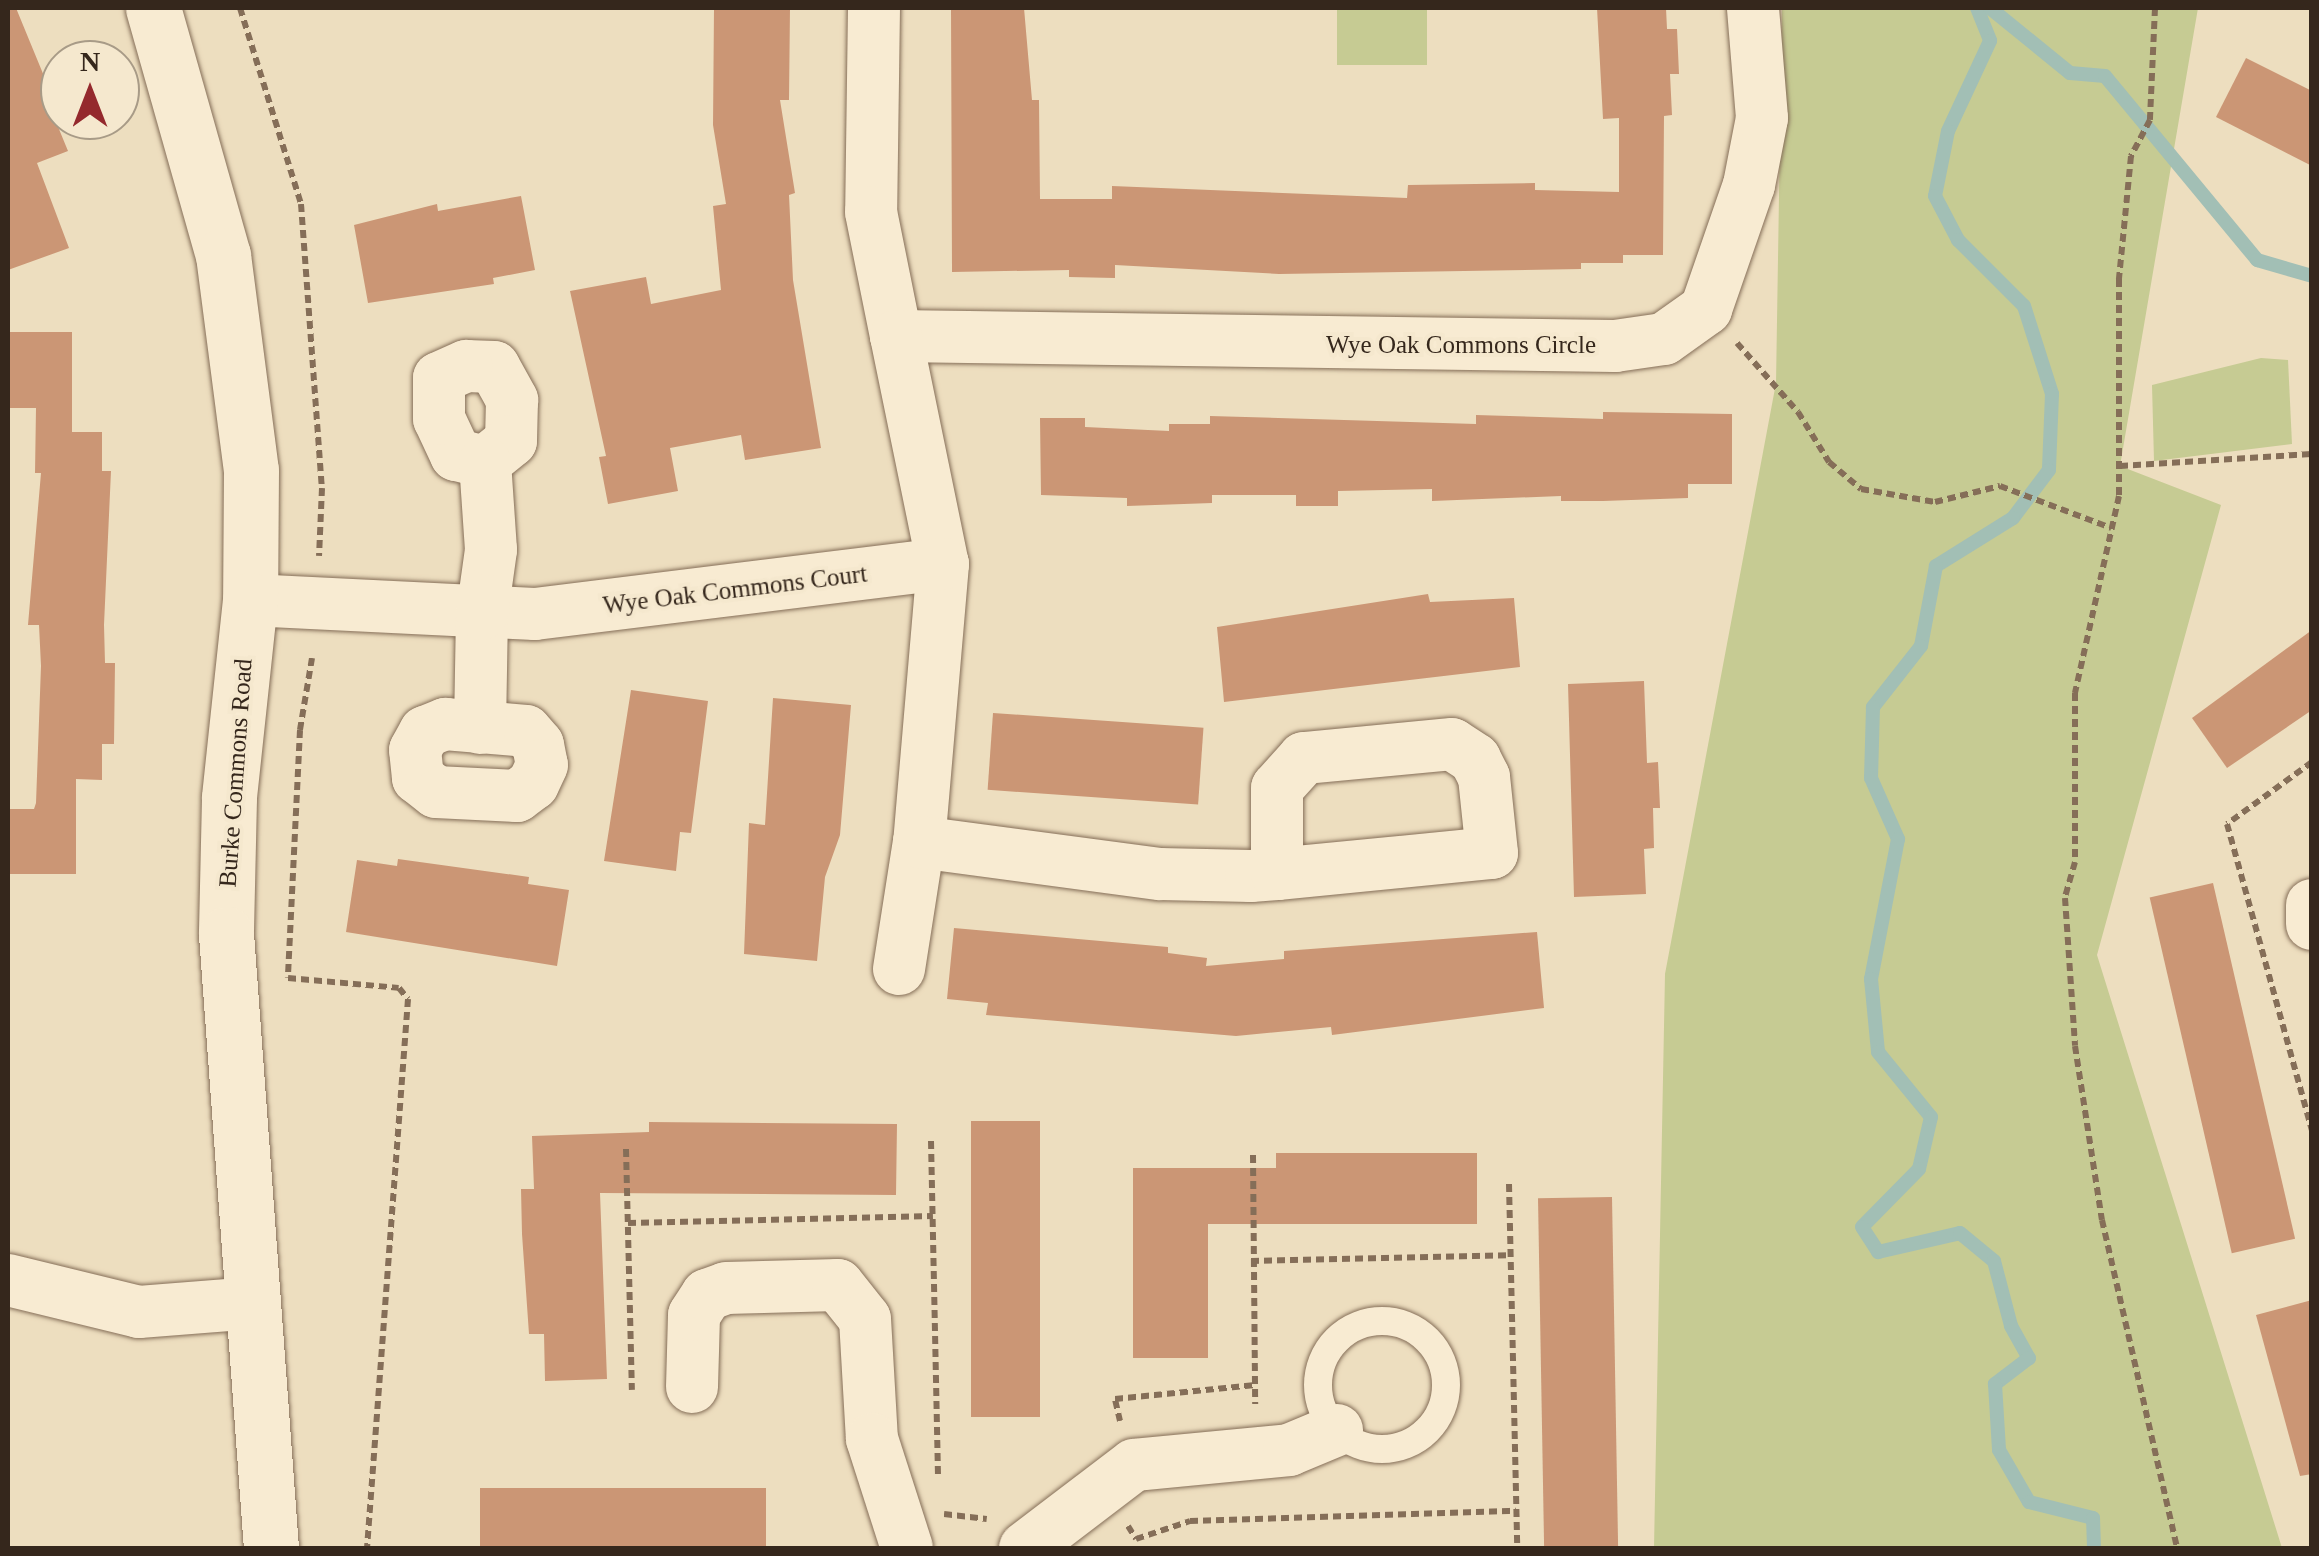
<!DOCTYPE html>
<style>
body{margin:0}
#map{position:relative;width:2319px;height:1556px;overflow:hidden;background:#eddebf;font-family:"Times New Roman",serif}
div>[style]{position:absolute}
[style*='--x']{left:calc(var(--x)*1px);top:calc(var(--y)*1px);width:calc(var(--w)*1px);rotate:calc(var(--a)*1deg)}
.green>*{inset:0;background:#c6cb93;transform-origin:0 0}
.stream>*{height:14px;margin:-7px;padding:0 7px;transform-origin:7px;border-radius:7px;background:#a2bfb5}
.building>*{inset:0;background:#cb9675;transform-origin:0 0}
.path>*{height:6px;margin-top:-3px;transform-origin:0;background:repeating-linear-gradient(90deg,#856e58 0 8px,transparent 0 13px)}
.roads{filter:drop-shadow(0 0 2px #856e58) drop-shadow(0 0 2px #856e58)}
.lane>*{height:28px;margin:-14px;padding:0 14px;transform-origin:14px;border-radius:14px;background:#f8ebd2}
.lane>.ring{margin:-14px;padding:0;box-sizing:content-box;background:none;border:28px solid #f8ebd2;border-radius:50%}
.street>*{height:52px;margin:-26px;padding:0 26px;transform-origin:26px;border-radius:26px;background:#f8ebd2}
.secondary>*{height:55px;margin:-27.5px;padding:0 27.5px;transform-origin:27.5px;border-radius:27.5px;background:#f8ebd2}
span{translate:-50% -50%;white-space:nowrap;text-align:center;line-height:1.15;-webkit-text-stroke:8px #f5e8ce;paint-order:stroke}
.street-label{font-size:25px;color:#35271c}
.frame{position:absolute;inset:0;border:10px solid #35271c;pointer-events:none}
.north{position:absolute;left:40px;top:40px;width:100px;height:100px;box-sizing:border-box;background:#f5e8ce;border:2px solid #a89b87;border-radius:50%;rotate:0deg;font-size:28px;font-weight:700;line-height:40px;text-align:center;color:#35271c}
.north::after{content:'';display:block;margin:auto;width:35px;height:45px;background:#94292d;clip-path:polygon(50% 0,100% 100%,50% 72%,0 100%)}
</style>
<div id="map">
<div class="green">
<div style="left:1337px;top:8px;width:90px;height:57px"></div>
<div style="clip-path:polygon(1782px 8px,2198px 8px,2120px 466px,2221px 505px,2097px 955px,2282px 1548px,1654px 1548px,1665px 974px,1776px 383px)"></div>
<div style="clip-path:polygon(2261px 358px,2288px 360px,2292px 444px,2154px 461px,2152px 385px)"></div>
</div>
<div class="stream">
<div style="--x:1977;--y:8;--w:35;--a:68"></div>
<div style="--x:1990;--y:41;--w:99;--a:115"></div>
<div style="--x:1948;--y:131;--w:66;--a:101.3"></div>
<div style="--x:1935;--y:196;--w:50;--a:62.4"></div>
<div style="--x:1958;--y:240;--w:93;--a:45"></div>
<div style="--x:2024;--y:306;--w:92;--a:72.3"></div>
<div style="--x:2052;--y:394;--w:76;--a:92.3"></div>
<div style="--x:2049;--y:470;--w:60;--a:126.9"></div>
<div style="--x:2013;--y:518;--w:91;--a:148.1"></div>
<div style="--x:1936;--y:566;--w:81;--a:100.6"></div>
<div style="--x:1921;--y:646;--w:78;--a:128.2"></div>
<div style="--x:1873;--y:707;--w:71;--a:91.6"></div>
<div style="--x:1871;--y:778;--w:67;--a:66.1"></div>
<div style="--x:1898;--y:839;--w:143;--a:100.9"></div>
<div style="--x:1871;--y:979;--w:73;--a:84.5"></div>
<div style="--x:1878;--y:1052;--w:84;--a:50.8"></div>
<div style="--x:1931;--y:1117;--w:53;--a:103"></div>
<div style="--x:1919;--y:1169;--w:81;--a:134.5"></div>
<div style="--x:1862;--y:1227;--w:30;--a:57"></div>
<div style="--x:1878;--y:1252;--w:84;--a:-13"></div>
<div style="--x:1960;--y:1233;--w:44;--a:39.5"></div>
<div style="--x:1994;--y:1261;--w:67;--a:75.3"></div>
<div style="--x:2011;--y:1326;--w:37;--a:61"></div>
<div style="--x:2029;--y:1358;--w:43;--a:142.6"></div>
<div style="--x:1995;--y:1384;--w:66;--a:86.5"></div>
<div style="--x:1999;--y:1450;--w:60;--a:60"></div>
<div style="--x:2029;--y:1502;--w:66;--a:14"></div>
<div style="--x:2093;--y:1518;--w:30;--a:88"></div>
<div style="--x:1990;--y:8;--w:103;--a:39.1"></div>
<div style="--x:2070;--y:73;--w:35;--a:5"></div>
<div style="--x:2105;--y:76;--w:239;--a:50.4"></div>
<div style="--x:2257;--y:260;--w:57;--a:16.2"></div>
</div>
<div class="building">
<div style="clip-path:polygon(8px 8px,16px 8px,60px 115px,54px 117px,68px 151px,37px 163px,69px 248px,8px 270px)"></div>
<div style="clip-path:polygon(714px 8px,790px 8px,789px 100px,780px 100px,795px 193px,789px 195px,793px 280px,821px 448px,745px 460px,741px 435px,670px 448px,678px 491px,608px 504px,599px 457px,606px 456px,570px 291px,646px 277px,651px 304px,721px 290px,713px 206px,726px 204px,713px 125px)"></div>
<div style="clip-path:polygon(951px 8px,1024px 8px,1032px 100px,1039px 100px,1040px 199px,1112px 199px,1112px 186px,1407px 198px,1408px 185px,1535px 183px,1535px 190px,1619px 192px,1619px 118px,1603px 119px,1597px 8px,1666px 8px,1667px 29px,1677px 29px,1679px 74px,1670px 74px,1672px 115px,1664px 116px,1663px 255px,1623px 255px,1623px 263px,1581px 263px,1581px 269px,1279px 274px,1115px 265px,1115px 278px,1069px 277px,1069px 270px,952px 272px)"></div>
<div style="clip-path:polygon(2246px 58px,2312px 91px,2312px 166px,2216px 117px)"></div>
<div style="clip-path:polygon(521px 196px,535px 270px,493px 278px,494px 284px,368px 303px,354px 225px,437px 204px,438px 211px)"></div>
<div style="clip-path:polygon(8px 332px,72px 332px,72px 432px,102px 432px,102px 471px,111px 471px,104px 625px,105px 663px,115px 663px,114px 744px,102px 744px,102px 780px,76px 779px,76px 874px,8px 874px,8px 809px,34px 809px,36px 803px,41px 666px,39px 625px,28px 625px,41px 473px,35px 473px,36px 408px,8px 408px)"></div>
<div style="clip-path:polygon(1603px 412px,1732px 414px,1732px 484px,1688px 484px,1688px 498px,1603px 501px,1561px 501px,1561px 496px,1432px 501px,1432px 489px,1338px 491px,1338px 506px,1296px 506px,1296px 495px,1212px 495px,1212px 503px,1127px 506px,1127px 498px,1041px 495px,1040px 418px,1085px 418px,1085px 427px,1169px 431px,1169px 424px,1210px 424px,1210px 416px,1476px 424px,1476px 415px,1603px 419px)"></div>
<div style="clip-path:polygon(1428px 594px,1430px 602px,1514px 598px,1520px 667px,1224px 702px,1217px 627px)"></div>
<div style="clip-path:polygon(2312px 630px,2312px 710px,2227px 768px,2192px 718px)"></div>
<div style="clip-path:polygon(1644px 681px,1647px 763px,1658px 762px,1660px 808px,1653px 808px,1654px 848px,1644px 849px,1646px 894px,1574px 897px,1568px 684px)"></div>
<div style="clip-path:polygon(631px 690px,708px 701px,691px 833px,680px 832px,676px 871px,604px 861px)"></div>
<div style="clip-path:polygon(773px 698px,851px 705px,840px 835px,825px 877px,817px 961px,744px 954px,749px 823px,765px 825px)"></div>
<div style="left:993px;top:713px;width:211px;height:77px;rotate:4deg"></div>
<div style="clip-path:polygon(398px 859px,529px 877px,528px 884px,569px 890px,557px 966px,346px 932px,357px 860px,397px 866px)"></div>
<div style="left:2213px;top:883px;width:365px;height:65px;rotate:77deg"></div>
<div style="clip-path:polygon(954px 928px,1168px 947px,1168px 953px,1207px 958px,1206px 966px,1284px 959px,1284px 951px,1537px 932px,1544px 1008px,1332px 1035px,1331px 1027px,1236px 1036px,986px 1015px,988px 1003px,947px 999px)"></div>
<div style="left:971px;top:1121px;width:69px;height:296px"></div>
<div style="clip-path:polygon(649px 1122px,897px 1124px,896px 1195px,600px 1193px,607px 1379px,545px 1381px,544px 1334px,529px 1334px,522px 1234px,521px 1189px,534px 1189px,532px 1136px,649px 1132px)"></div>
<div style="clip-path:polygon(1276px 1153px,1477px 1153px,1477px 1224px,1208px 1224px,1208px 1358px,1133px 1358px,1133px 1168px,1276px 1168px)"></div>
<div style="left:1612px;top:1197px;width:351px;height:74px;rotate:89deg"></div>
<div style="clip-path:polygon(2312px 1300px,2312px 1474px,2300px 1476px,2256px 1315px)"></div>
<div style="left:766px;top:1488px;width:60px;height:286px;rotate:90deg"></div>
</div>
<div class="path">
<div style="--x:240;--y:8;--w:205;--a:72.7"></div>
<div style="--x:301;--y:204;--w:285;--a:85.8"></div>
<div style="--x:322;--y:488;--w:68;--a:92.5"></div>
<div style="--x:2155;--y:8;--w:112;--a:92.6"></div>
<div style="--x:2150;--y:120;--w:41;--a:117.8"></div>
<div style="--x:2131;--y:156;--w:124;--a:95.6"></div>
<div style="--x:2119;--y:279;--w:217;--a:90"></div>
<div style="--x:2119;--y:496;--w:202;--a:102.6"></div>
<div style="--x:2075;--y:693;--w:169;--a:90"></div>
<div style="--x:2075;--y:862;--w:37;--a:106"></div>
<div style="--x:2065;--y:898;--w:148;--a:86.1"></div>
<div style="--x:2075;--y:1046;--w:176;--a:81.2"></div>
<div style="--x:2102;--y:1220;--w:336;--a:77.1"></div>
<div style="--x:1737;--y:343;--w:92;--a:48.5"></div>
<div style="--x:1798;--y:412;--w:59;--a:58.2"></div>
<div style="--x:1829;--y:462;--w:42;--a:40.2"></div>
<div style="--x:1861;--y:489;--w:75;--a:10"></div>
<div style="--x:1935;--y:502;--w:67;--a:-13.8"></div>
<div style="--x:2000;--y:486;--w:119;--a:20.7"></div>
<div style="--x:2120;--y:466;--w:192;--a:-3.6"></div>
<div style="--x:312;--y:658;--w:73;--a:99.5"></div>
<div style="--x:300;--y:730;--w:248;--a:92.8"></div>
<div style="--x:288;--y:978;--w:111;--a:5.1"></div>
<div style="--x:399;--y:988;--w:14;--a:51"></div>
<div style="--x:408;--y:999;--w:551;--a:94.27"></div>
<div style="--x:2312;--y:762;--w:105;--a:143.9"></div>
<div style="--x:2227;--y:824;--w:319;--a:74.5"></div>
<div style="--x:931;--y:1141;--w:336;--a:88.8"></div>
<div style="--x:626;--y:1149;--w:241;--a:88.6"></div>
<div style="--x:1253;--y:1155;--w:249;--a:89.5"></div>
<div style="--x:1509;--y:1184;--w:364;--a:88.7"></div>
<div style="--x:628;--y:1223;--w:305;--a:-1.3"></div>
<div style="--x:1251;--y:1261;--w:258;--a:-1.3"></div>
<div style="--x:1120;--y:1421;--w:23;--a:-103"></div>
<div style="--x:1115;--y:1399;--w:141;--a:-5.7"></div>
<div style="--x:944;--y:1514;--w:43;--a:6.6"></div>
<div style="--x:1128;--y:1526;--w:15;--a:58"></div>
<div style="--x:1136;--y:1539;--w:57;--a:-18.4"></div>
<div style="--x:1190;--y:1521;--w:326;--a:-1.8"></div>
</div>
<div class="roads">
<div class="lane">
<div class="ring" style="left:1318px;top:1321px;width:100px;height:100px"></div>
</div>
<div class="street">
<div style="--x:874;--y:8;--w:204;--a:90.8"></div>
<div style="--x:871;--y:212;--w:126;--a:78.6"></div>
<div style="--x:896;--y:336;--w:719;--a:0.8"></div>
<div style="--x:1615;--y:346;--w:49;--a:-8.1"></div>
<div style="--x:1664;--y:339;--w:52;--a:-35.5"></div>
<div style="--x:1706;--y:309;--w:131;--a:-70.9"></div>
<div style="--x:1749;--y:185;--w:68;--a:-79"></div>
<div style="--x:1762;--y:118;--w:110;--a:-94.7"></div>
<div style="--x:896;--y:336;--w:233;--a:78.4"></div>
<div style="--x:943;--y:564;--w:279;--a:94.9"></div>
<div style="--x:466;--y:366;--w:28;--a:2"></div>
<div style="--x:494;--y:367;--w:38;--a:61"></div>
<div style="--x:512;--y:400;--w:41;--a:91.4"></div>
<div style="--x:511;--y:441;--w:33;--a:141"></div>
<div style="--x:485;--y:462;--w:30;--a:-166"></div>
<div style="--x:456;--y:455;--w:40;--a:-115"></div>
<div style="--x:439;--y:419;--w:41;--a:-90"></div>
<div style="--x:439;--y:378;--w:30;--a:-24"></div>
<div style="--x:250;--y:600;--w:285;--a:2.8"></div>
<div style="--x:535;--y:614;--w:411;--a:-7"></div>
<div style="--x:445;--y:724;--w:81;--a:4.9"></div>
<div style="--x:526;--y:731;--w:18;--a:49"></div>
<div style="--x:538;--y:745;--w:20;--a:79"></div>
<div style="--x:542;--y:765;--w:21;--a:115"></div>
<div style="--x:533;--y:784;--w:20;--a:143"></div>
<div style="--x:517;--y:796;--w:81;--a:-177.2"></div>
<div style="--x:436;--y:792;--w:23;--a:-142"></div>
<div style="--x:418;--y:778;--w:28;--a:-96"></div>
<div style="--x:415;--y:750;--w:21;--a:-61"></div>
<div style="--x:425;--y:732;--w:22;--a:-22"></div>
<div style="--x:480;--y:728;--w:114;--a:-89"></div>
<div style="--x:482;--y:614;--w:65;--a:-82"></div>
<div style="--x:491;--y:550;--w:88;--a:-93.9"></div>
<div style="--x:2312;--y:905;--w:19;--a:90"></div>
<div style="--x:899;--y:969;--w:129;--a:-81.1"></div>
<div style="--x:919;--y:842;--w:243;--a:7.6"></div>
<div style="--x:1160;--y:874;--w:91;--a:1.3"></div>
<div style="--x:1251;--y:876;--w:26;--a:-4"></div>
<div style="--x:1277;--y:874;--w:216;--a:-5.6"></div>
<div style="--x:1492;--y:853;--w:76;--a:-96"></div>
<div style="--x:1484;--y:777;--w:20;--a:-117"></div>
<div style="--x:1475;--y:759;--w:27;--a:-147"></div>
<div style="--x:1452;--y:744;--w:149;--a:174.6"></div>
<div style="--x:1304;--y:758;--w:40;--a:132"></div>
<div style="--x:1277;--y:788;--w:86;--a:90"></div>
<div style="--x:8;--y:1280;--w:135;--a:13.7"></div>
<div style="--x:139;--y:1312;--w:115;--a:-4.5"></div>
<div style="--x:692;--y:1387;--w:72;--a:-88.4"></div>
<div style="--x:694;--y:1315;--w:24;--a:-57"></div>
<div style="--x:707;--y:1295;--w:20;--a:-20"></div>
<div style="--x:726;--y:1288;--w:112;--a:-1.5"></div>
<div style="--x:838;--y:1285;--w:43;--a:51.5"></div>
<div style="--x:865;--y:1319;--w:120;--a:86.7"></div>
<div style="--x:872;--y:1439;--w:114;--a:72.2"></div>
<div style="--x:1025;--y:1548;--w:137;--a:-37.3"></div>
<div style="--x:1134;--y:1465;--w:156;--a:-5.5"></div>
<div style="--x:1289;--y:1450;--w:52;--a:-22.6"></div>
</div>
<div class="secondary">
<div style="--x:153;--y:8;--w:257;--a:74.2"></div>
<div style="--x:223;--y:255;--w:217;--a:82.6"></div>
<div style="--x:251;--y:470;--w:130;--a:90.4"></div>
<div style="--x:250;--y:600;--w:199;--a:96.1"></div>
<div style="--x:229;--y:798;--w:136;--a:91.3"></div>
<div style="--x:226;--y:934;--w:616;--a:85.81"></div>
</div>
</div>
<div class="street-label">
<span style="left:1461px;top:345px">Wye Oak Commons Circle</span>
<span style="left:735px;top:590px;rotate:-7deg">Wye Oak Commons Court</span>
<span style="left:236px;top:773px;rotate:-86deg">Burke Commons Road</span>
</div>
<div class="frame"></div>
<div class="north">N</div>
</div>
